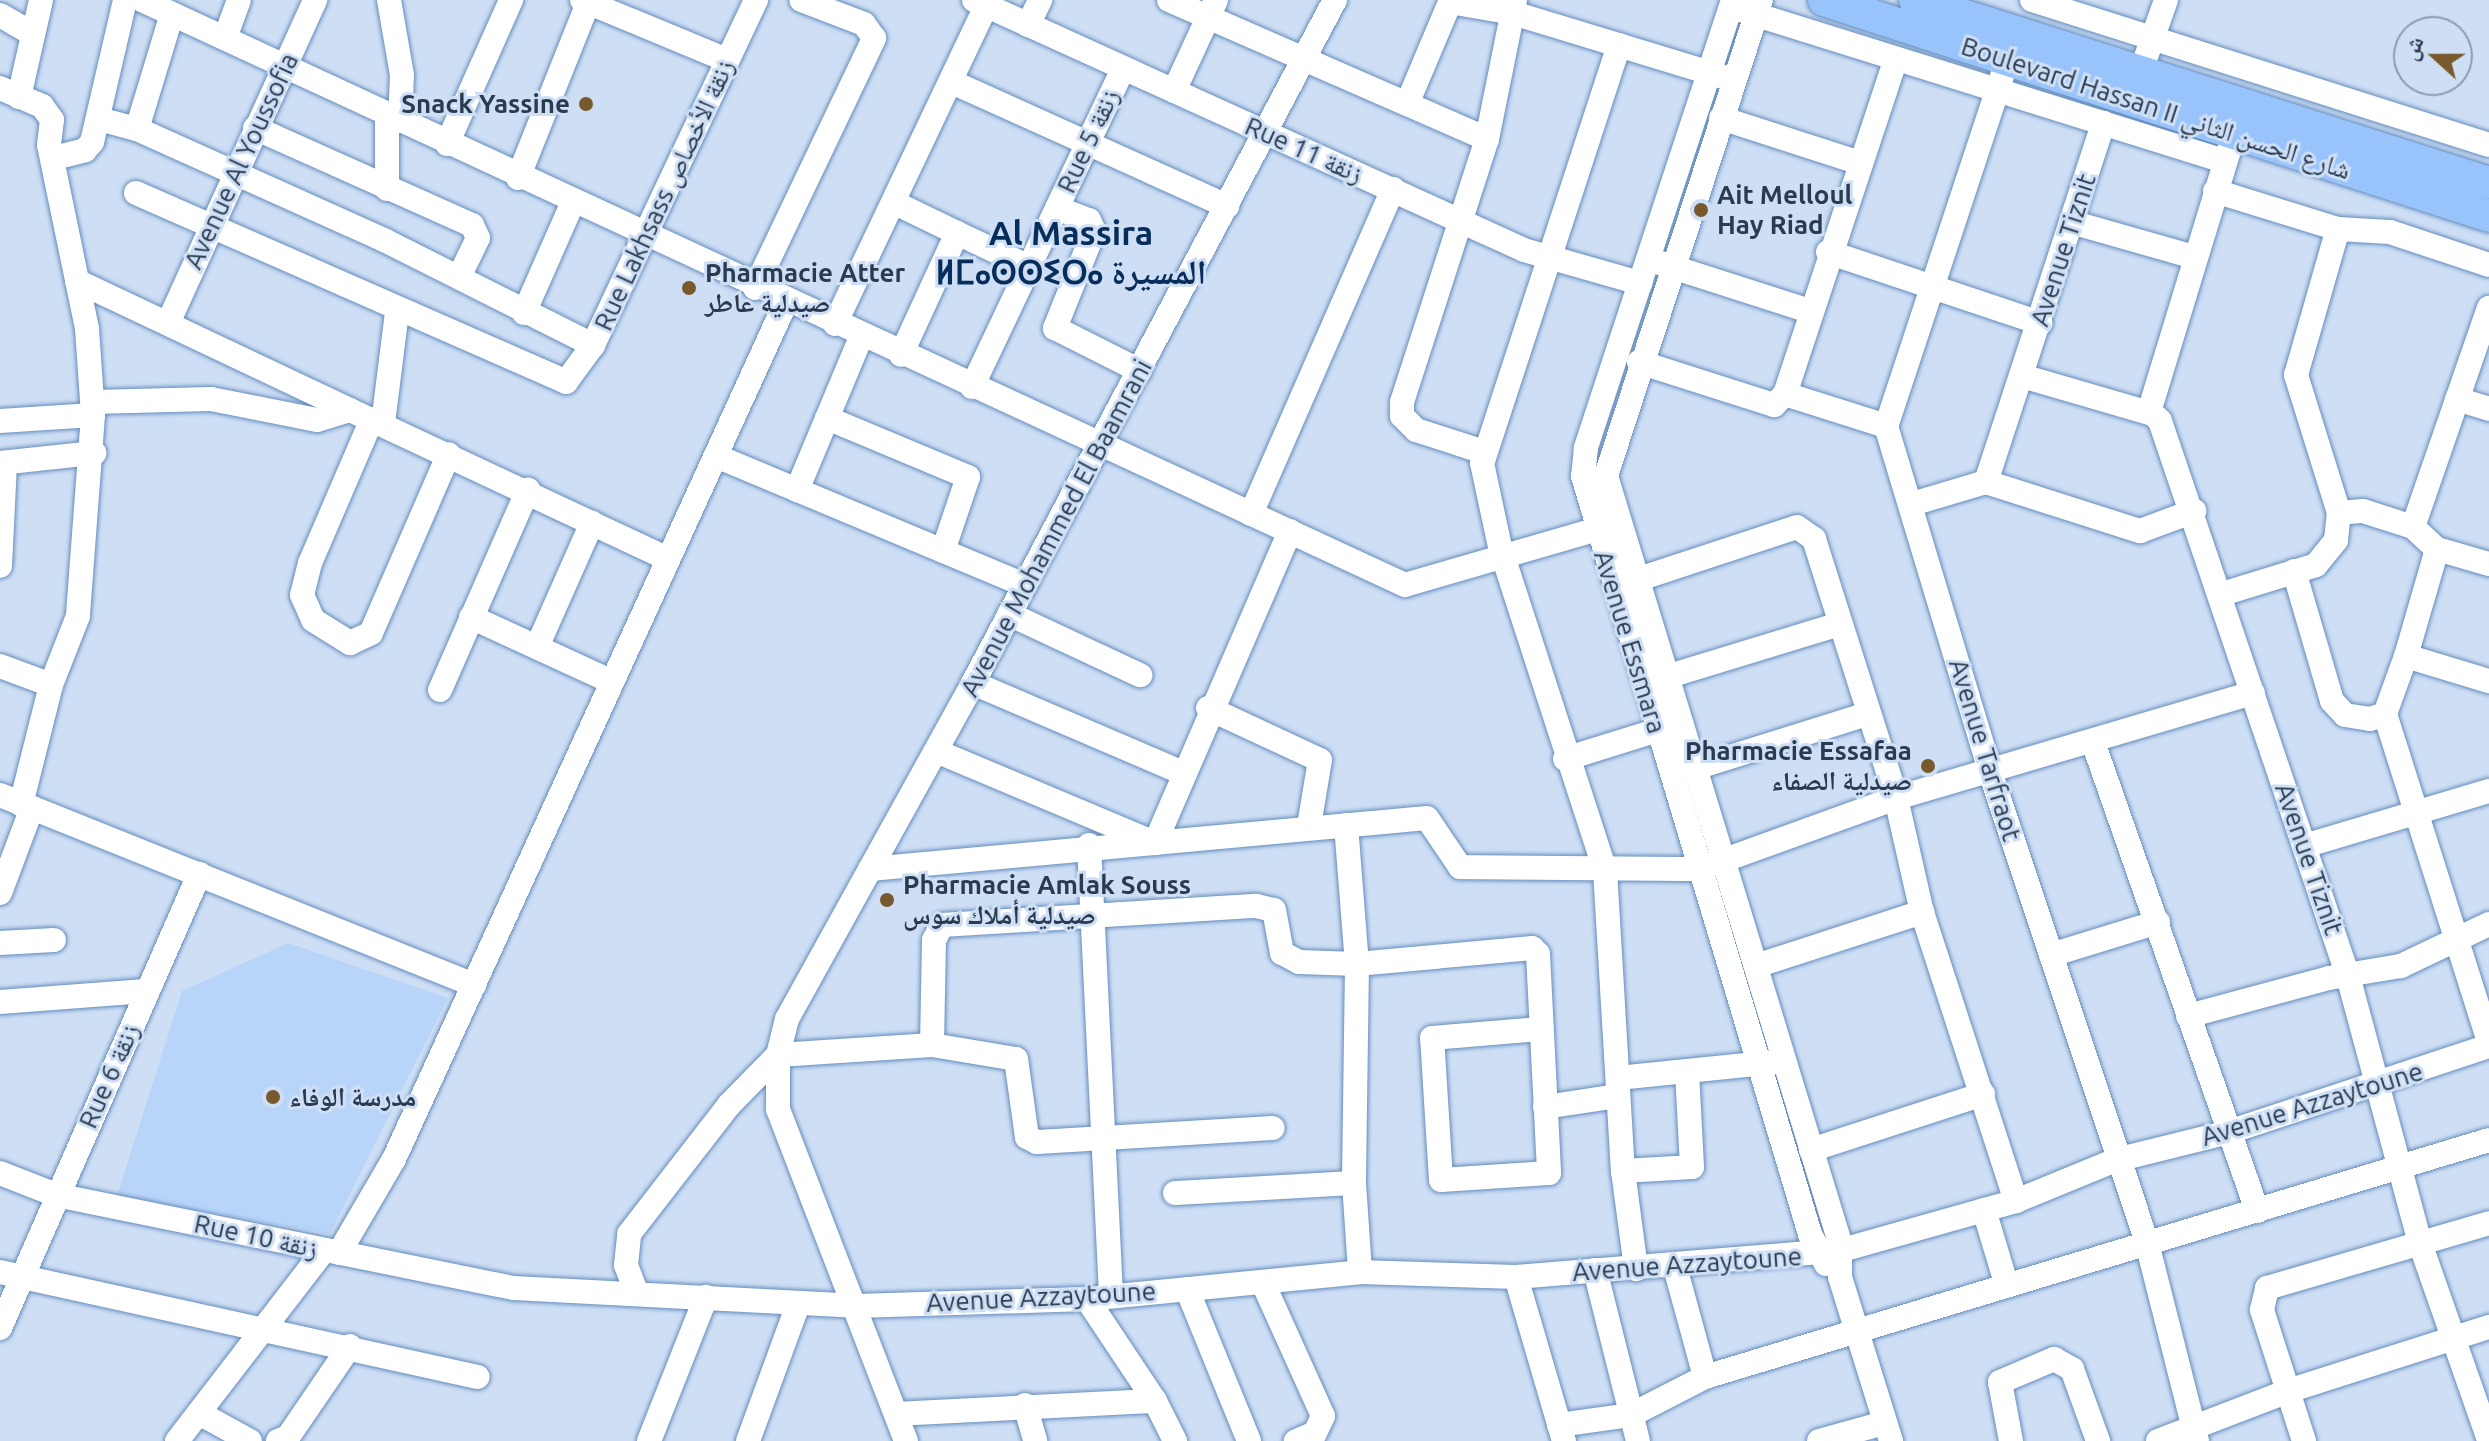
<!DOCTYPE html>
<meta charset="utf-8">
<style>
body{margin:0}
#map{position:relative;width:2489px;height:1441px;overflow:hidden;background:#cedff5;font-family:Ubuntu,"Noto Naskh Arabic","Noto Sans Tifinagh",sans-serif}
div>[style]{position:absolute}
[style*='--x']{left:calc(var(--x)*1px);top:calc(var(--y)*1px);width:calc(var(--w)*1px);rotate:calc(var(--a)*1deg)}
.built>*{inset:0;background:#b8d5f9}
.roads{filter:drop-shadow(0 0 2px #648cbe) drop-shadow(0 0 2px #648cbe)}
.minor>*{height:24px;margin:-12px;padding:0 12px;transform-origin:12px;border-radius:12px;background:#fff}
.major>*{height:32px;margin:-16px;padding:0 16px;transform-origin:16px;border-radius:16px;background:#98c4fb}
.dots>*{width:22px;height:22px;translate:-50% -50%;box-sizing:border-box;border:4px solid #cedff5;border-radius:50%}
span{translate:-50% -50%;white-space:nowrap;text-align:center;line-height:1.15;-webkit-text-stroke:6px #cedff5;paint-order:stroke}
.poi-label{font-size:26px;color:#2a3b50;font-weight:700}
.right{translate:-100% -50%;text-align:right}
.left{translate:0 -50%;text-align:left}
.street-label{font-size:26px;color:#2a3b50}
.district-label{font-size:34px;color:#072e5a;font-weight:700}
.north{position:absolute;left:2393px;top:16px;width:80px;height:80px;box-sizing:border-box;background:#cedff5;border:2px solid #8c9db3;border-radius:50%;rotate:291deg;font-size:22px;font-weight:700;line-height:32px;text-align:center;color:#2a3b50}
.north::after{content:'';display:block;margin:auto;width:28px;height:36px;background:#78592e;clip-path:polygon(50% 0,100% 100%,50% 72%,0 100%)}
</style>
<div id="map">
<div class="built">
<div style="clip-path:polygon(288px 943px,448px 998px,330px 1234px,117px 1196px,182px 991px)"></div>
</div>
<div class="roads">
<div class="minor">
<div style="--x:142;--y:0;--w:1392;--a:24.85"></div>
<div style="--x:1405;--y:585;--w:222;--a:-16.2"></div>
<div style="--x:389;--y:0;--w:76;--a:80.2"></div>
<div style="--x:402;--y:75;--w:46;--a:92.5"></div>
<div style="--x:582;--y:0;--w:157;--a:22.5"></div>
<div style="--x:974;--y:0;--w:604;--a:24.44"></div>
<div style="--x:1524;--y:250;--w:121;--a:15.9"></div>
<div style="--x:1169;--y:0;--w:347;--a:23.6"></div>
<div style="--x:1733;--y:0;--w:472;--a:108.2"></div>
<div style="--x:1586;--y:448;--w:28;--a:96"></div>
<div style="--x:1583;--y:476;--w:791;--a:73.33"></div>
<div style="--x:1810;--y:1234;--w:34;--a:62"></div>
<div style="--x:1761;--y:0;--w:501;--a:108.04"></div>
<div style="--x:1606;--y:476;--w:802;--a:73.03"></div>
<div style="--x:1840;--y:1243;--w:34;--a:90"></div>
<div style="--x:1840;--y:1277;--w:172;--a:72.7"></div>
<div style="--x:2032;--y:0;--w:479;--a:17.6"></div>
<div style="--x:1450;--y:2;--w:64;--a:9.9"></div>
<div style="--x:1513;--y:13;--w:220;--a:16.9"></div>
<div style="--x:1741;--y:10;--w:506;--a:17.36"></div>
<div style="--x:0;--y:15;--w:38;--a:30"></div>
<div style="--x:1028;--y:25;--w:28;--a:-64"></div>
<div style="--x:225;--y:38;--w:40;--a:-69.8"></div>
<div style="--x:1619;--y:45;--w:440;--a:108.1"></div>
<div style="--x:1482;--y:463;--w:86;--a:77.9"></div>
<div style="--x:1500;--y:547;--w:340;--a:72"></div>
<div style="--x:1605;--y:870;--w:302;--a:86.6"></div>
<div style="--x:1623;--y:1171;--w:99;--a:82.4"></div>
<div style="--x:2007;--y:61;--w:385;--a:108.3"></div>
<div style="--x:1886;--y:426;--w:360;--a:73.2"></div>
<div style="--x:1990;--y:771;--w:497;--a:71.6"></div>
<div style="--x:2147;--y:1243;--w:204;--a:75.8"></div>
<div style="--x:2141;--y:71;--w:75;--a:-70.6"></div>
<div style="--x:952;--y:82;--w:302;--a:24.3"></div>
<div style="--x:0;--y:88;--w:46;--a:23.2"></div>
<div style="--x:42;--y:106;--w:17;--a:54"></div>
<div style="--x:52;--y:120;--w:25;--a:97"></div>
<div style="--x:49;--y:145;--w:188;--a:78.3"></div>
<div style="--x:87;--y:329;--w:86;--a:86"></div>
<div style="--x:93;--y:415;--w:202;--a:94.3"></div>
<div style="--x:78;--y:616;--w:74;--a:111.4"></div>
<div style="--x:51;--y:685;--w:123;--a:104.1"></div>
<div style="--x:1174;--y:91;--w:100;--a:-65.2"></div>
<div style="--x:19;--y:97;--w:99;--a:-77.2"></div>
<div style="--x:1407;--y:104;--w:113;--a:-67.1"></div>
<div style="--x:387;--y:114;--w:75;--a:90"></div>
<div style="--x:1721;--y:118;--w:146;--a:17.9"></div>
<div style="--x:99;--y:119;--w:39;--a:15"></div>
<div style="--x:137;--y:129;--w:273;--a:24.2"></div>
<div style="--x:386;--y:241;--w:232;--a:26.7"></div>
<div style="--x:255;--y:128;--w:238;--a:24.1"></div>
<div style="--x:472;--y:225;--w:14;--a:65"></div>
<div style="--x:478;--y:238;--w:43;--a:116"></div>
<div style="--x:137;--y:129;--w:120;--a:-73.1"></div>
<div style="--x:447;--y:144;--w:158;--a:-66"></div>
<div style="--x:54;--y:158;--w:32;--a:-14"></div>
<div style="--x:85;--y:150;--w:11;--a:-49"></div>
<div style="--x:92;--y:142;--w:146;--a:-76.9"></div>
<div style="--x:518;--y:178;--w:188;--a:-68.2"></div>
<div style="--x:2215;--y:191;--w:129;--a:17.2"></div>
<div style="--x:2338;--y:229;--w:52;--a:3.3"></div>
<div style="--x:2390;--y:232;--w:104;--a:18.4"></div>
<div style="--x:136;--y:193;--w:470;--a:23.7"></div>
<div style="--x:566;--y:382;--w:46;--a:-53.9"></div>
<div style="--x:593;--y:345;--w:382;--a:-64.7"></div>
<div style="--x:895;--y:203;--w:69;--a:25.8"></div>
<div style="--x:957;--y:233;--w:134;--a:114.7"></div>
<div style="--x:1057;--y:208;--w:34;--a:21"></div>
<div style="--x:1089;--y:220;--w:12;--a:66"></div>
<div style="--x:1094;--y:231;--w:105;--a:111.9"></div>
<div style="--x:1055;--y:328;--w:95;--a:26.8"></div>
<div style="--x:2071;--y:222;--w:128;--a:15.9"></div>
<div style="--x:957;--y:233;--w:80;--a:25.3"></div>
<div style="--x:1828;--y:252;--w:224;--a:18.5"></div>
<div style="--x:1657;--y:262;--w:161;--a:17.8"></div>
<div style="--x:77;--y:281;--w:302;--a:25.3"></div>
<div style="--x:755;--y:288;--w:277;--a:-64.5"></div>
<div style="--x:874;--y:38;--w:17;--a:-126"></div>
<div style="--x:864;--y:24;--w:67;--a:-159.1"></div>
<div style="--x:524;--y:313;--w:121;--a:-66.2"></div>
<div style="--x:168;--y:323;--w:355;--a:-65.5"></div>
<div style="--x:835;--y:324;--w:352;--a:-64.6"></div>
<div style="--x:1639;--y:362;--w:142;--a:17.7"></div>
<div style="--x:1774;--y:405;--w:16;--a:-45"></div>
<div style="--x:1785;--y:394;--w:106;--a:17.6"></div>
<div style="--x:2022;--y:376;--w:136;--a:16.2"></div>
<div style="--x:2153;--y:414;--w:10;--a:45"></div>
<div style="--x:2160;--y:421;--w:586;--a:71.29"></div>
<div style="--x:2348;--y:976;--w:277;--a:74.9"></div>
<div style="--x:2420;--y:1243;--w:209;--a:70.7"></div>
<div style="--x:972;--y:387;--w:352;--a:-64.6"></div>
<div style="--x:1785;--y:394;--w:351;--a:-71.7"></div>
<div style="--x:2457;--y:399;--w:34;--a:17"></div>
<div style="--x:93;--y:402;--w:118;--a:-1.5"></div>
<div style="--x:211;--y:399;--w:108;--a:11.2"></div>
<div style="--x:317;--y:420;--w:34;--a:-17"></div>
<div style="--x:350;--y:410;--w:351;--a:25.1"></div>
<div style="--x:2149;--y:412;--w:277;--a:-73"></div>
<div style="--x:827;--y:418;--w:153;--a:22.7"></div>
<div style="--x:968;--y:477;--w:78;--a:108.7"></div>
<div style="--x:372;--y:419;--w:157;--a:113.3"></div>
<div style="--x:310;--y:563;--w:33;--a:104"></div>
<div style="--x:302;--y:595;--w:27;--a:66"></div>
<div style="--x:313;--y:620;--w:44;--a:31.9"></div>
<div style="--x:350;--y:643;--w:23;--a:-25"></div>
<div style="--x:371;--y:633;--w:195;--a:-66.5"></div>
<div style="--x:0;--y:421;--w:93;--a:-3.7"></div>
<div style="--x:383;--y:423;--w:112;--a:-82.8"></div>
<div style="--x:1484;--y:452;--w:71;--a:-162.1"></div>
<div style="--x:1416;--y:430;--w:20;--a:-135"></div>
<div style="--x:1402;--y:416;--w:14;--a:-90"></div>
<div style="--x:1402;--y:402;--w:276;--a:-72.1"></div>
<div style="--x:1487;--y:139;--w:142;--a:-78.6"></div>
<div style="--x:716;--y:456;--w:335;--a:22.7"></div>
<div style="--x:0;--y:463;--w:95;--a:-6.1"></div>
<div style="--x:1986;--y:482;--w:378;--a:-71.9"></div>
<div style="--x:797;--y:490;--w:166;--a:-67.3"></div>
<div style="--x:1912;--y:504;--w:77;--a:-16.6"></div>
<div style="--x:1986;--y:482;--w:162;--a:17.7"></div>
<div style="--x:2140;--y:531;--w:58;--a:-20.3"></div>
<div style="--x:2339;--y:513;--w:24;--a:-5"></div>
<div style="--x:2363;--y:511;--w:52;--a:17.7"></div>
<div style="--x:2413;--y:527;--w:33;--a:43"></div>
<div style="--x:2437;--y:549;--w:54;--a:16.1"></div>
<div style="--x:1251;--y:514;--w:355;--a:-66.4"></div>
<div style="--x:2413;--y:527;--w:232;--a:-70.9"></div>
<div style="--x:0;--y:566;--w:103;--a:-87.2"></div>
<div style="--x:2294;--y:571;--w:135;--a:73.7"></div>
<div style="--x:2332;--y:701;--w:19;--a:47"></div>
<div style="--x:2345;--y:715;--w:25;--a:9"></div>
<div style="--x:2370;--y:719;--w:16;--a:-18"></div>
<div style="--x:2385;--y:714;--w:62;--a:-70.1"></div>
<div style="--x:2406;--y:656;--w:87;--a:16.8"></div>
<div style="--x:1636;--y:580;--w:169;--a:-18.2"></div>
<div style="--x:1797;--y:527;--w:21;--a:35"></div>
<div style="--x:1814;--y:539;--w:272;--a:72.4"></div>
<div style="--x:1896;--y:798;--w:117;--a:77.2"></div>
<div style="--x:1922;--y:912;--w:304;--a:72"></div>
<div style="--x:2222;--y:594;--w:98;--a:-17.1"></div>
<div style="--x:2316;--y:565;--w:32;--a:-51"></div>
<div style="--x:2336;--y:540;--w:27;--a:-84"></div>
<div style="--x:2339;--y:513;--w:145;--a:-107.3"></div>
<div style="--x:2296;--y:375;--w:152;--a:-74"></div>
<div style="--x:1009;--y:614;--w:145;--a:25"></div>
<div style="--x:471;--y:617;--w:155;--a:24.7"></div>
<div style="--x:537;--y:647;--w:136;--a:-66.1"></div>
<div style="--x:2406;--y:656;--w:111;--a:-73.8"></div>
<div style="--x:0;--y:666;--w:54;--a:20.4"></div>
<div style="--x:1666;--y:677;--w:178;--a:-17"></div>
<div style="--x:973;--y:683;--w:228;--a:23.2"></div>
<div style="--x:440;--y:690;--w:219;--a:-66.3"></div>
<div style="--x:1208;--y:708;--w:123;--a:24.9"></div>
<div style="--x:1320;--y:760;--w:67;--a:99.5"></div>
<div style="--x:2385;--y:714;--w:344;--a:72.4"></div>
<div style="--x:2093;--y:742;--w:497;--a:70.7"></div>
<div style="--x:936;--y:751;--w:238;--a:22.8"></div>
<div style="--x:1155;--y:843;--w:340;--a:-66.6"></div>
<div style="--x:1565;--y:759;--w:97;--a:-17.3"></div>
<div style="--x:1695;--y:768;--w:180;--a:-17.4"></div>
<div style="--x:0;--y:795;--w:511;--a:21.84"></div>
<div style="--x:1346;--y:825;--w:139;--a:85.5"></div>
<div style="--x:1357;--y:964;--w:219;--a:90.8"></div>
<div style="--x:1354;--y:1183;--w:89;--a:86.1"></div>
<div style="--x:1089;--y:845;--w:451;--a:87.2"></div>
<div style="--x:2304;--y:846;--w:193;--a:-16.6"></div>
<div style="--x:870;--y:869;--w:559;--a:-5.23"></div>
<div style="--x:1427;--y:818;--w:59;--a:56"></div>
<div style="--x:1460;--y:867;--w:240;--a:0.5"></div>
<div style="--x:1700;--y:869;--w:208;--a:-19.9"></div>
<div style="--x:1896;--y:798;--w:372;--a:-16.4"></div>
<div style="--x:0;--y:893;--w:91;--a:-69.4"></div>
<div style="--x:0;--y:943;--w:54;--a:-3.2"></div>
<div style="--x:2051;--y:955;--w:112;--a:-17.1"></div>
<div style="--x:1756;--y:966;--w:175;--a:-18"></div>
<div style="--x:0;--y:1002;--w:146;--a:-4.3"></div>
<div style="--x:2188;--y:1016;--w:146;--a:-15.1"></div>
<div style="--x:2329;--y:978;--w:73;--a:-9.5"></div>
<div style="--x:2401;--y:966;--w:98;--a:-25.5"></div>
<div style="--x:932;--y:1045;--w:105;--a:-88.9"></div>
<div style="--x:934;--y:940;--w:17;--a:-62"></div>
<div style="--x:942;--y:925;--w:315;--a:-3.5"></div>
<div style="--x:1256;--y:906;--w:18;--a:13"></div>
<div style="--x:1274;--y:910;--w:44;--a:79.5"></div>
<div style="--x:1282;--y:953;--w:19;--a:28"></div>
<div style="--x:1299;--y:962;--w:58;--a:2"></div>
<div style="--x:1357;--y:964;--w:176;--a:-5.2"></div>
<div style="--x:1532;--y:948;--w:8;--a:45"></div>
<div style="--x:1538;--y:954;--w:219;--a:87.1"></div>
<div style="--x:1549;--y:1173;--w:108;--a:176.3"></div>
<div style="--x:1441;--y:1180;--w:142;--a:-93.6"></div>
<div style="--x:1432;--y:1038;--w:108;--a:-4.8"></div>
<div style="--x:1618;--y:1078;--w:158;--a:-5.8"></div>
<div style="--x:1545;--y:1107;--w:74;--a:-8.6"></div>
<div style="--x:1811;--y:1150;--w:181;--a:-18"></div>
<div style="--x:1623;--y:1171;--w:69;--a:-3.3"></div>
<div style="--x:1692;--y:1167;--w:96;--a:-93"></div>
<div style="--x:0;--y:1173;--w:60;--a:21.4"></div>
<div style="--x:56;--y:1195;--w:467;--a:11.5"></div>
<div style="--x:514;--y:1288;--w:341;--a:3"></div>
<div style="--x:855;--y:1306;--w:232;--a:-1.7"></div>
<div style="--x:1087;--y:1299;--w:274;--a:-5.6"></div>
<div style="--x:1360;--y:1272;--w:156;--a:1.8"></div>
<div style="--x:1516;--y:1277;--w:327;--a:-4.7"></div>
<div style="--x:1842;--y:1250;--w:181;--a:-15.7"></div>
<div style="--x:2016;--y:1201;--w:108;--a:-22.3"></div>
<div style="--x:2116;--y:1160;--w:116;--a:-13.9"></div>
<div style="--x:2229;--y:1132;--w:274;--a:-18.3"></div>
<div style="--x:1175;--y:1193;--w:179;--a:-3.2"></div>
<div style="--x:1984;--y:1210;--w:79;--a:73.2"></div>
<div style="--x:339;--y:1253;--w:109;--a:-59.7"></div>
<div style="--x:394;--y:1159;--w:942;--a:-65.42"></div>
<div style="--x:1675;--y:1267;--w:114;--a:74.7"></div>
<div style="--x:1595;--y:1270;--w:176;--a:75.9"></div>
<div style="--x:0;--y:1272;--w:489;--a:12.4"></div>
<div style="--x:1516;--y:1277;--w:171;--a:73.7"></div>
<div style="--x:1263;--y:1283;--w:146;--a:65.7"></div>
<div style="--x:1323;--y:1416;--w:19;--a:115"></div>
<div style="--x:1315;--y:1433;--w:21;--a:157"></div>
<div style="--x:1187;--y:1289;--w:164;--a:67.8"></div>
<div style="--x:637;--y:1294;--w:31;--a:-111"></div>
<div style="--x:626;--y:1265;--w:31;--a:-84"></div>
<div style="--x:629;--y:1234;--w:163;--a:-52.2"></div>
<div style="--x:729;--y:1105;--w:70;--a:-45.6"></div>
<div style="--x:778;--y:1055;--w:154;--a:-3.7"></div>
<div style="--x:932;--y:1045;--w:85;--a:9.5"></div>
<div style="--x:1016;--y:1059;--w:79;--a:82"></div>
<div style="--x:1027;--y:1137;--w:11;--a:27"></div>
<div style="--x:1037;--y:1142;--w:236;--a:-3.4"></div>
<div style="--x:1087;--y:1299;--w:123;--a:56.3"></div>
<div style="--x:1155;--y:1401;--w:45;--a:63.4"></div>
<div style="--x:0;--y:1328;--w:496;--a:-66.3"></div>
<div style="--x:1025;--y:1405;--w:37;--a:74"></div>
<div style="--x:199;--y:1413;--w:58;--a:28.8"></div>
<div style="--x:897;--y:1414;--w:258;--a:-2.9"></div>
<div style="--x:1559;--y:1425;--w:73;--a:-7.9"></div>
<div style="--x:1631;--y:1415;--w:83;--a:-27.2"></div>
<div style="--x:1705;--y:1377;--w:819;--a:-16.82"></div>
<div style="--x:177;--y:1441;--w:241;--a:-52.4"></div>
<div style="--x:278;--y:1441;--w:11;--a:-22"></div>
<div style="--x:288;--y:1437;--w:110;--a:-55.7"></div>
<div style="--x:649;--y:1441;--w:155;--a:-68.4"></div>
<div style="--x:748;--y:1441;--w:146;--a:-69.9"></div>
<div style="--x:906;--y:1441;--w:356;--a:-111.1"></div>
<div style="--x:778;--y:1109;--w:54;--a:-90"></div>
<div style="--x:778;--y:1055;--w:37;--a:-76"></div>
<div style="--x:787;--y:1019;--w:384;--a:-61"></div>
<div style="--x:973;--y:683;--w:773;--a:-62.08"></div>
<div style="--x:1819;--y:1441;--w:67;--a:-15.5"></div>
<div style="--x:2011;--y:1441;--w:60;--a:-100.6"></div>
<div style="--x:2000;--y:1382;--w:59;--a:-23.1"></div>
<div style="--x:2054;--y:1359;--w:21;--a:29"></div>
<div style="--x:2072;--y:1369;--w:77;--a:70.1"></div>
<div style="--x:2158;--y:1441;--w:139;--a:-21"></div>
<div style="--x:2288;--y:1391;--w:211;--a:-17.7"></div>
<div style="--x:2304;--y:1441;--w:138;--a:-107.8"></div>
<div style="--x:2262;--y:1310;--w:23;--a:-77"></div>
<div style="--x:2267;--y:1288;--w:231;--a:-16.3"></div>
</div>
<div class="major">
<div style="--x:1824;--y:0;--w:699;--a:17.99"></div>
<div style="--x:1915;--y:0;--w:602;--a:17.68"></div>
</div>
</div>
<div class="dots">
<div style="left:586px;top:104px;background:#78592e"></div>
<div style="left:1701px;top:210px;background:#78592e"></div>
<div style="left:689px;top:288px;background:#78592e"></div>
<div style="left:1928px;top:766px;background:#78592e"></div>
<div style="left:887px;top:900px;background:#78592e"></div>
<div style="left:273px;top:1097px;background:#78592e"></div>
</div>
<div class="poi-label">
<span class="right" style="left:570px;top:104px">Snack Yassine</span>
<span class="left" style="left:1717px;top:210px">Ait Melloul<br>Hay Riad</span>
<span class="left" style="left:705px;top:288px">Pharmacie Atter<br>صيدلية عاطر</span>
<span class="right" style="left:1912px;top:766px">Pharmacie Essafaa<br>صيدلية الصفاء</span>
<span class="left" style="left:903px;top:900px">Pharmacie Amlak Souss<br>صيدلية أملاك سوس</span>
<span class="left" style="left:289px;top:1097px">مدرسة الوفاء</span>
</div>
<div class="street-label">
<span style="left:2156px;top:108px;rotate:18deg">Boulevard Hassan II شارع الحسن الثاني</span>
<span style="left:1088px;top:141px;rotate:-65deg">Rue 5 زنقة</span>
<span style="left:1304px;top:150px;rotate:24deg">Rue 11 زنقة</span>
<span style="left:241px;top:161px;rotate:-65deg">Avenue Al Youssofia</span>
<span style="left:664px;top:195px;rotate:-65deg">Rue Lakhsass زنقة الأخصاص</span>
<span style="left:2063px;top:250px;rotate:-72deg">Avenue Tiznit</span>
<span style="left:1056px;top:528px;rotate:-62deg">Avenue Mohammed El Baamrani</span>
<span style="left:1630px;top:642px;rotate:73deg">Avenue Essmara</span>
<span style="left:1985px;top:750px;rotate:73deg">Avenue Tarfraot</span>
<span style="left:2309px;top:859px;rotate:71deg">Avenue Tiznit</span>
<span style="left:109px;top:1076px;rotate:-66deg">Rue 6 زنقة</span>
<span style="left:2312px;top:1104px;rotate:-17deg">Avenue Azzaytoune</span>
<span style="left:256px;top:1236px;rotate:12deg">Rue 10 زنقة</span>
<span style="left:1687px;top:1264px;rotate:-4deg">Avenue Azzaytoune</span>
<span style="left:1041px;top:1297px;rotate:-3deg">Avenue Azzaytoune</span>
</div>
<div class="district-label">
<span style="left:1071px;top:252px">Al Massira<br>ⵍⵎⴰⵙⵙⵉⵔⴰ المسيرة</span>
</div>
<div class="north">ش</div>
</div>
